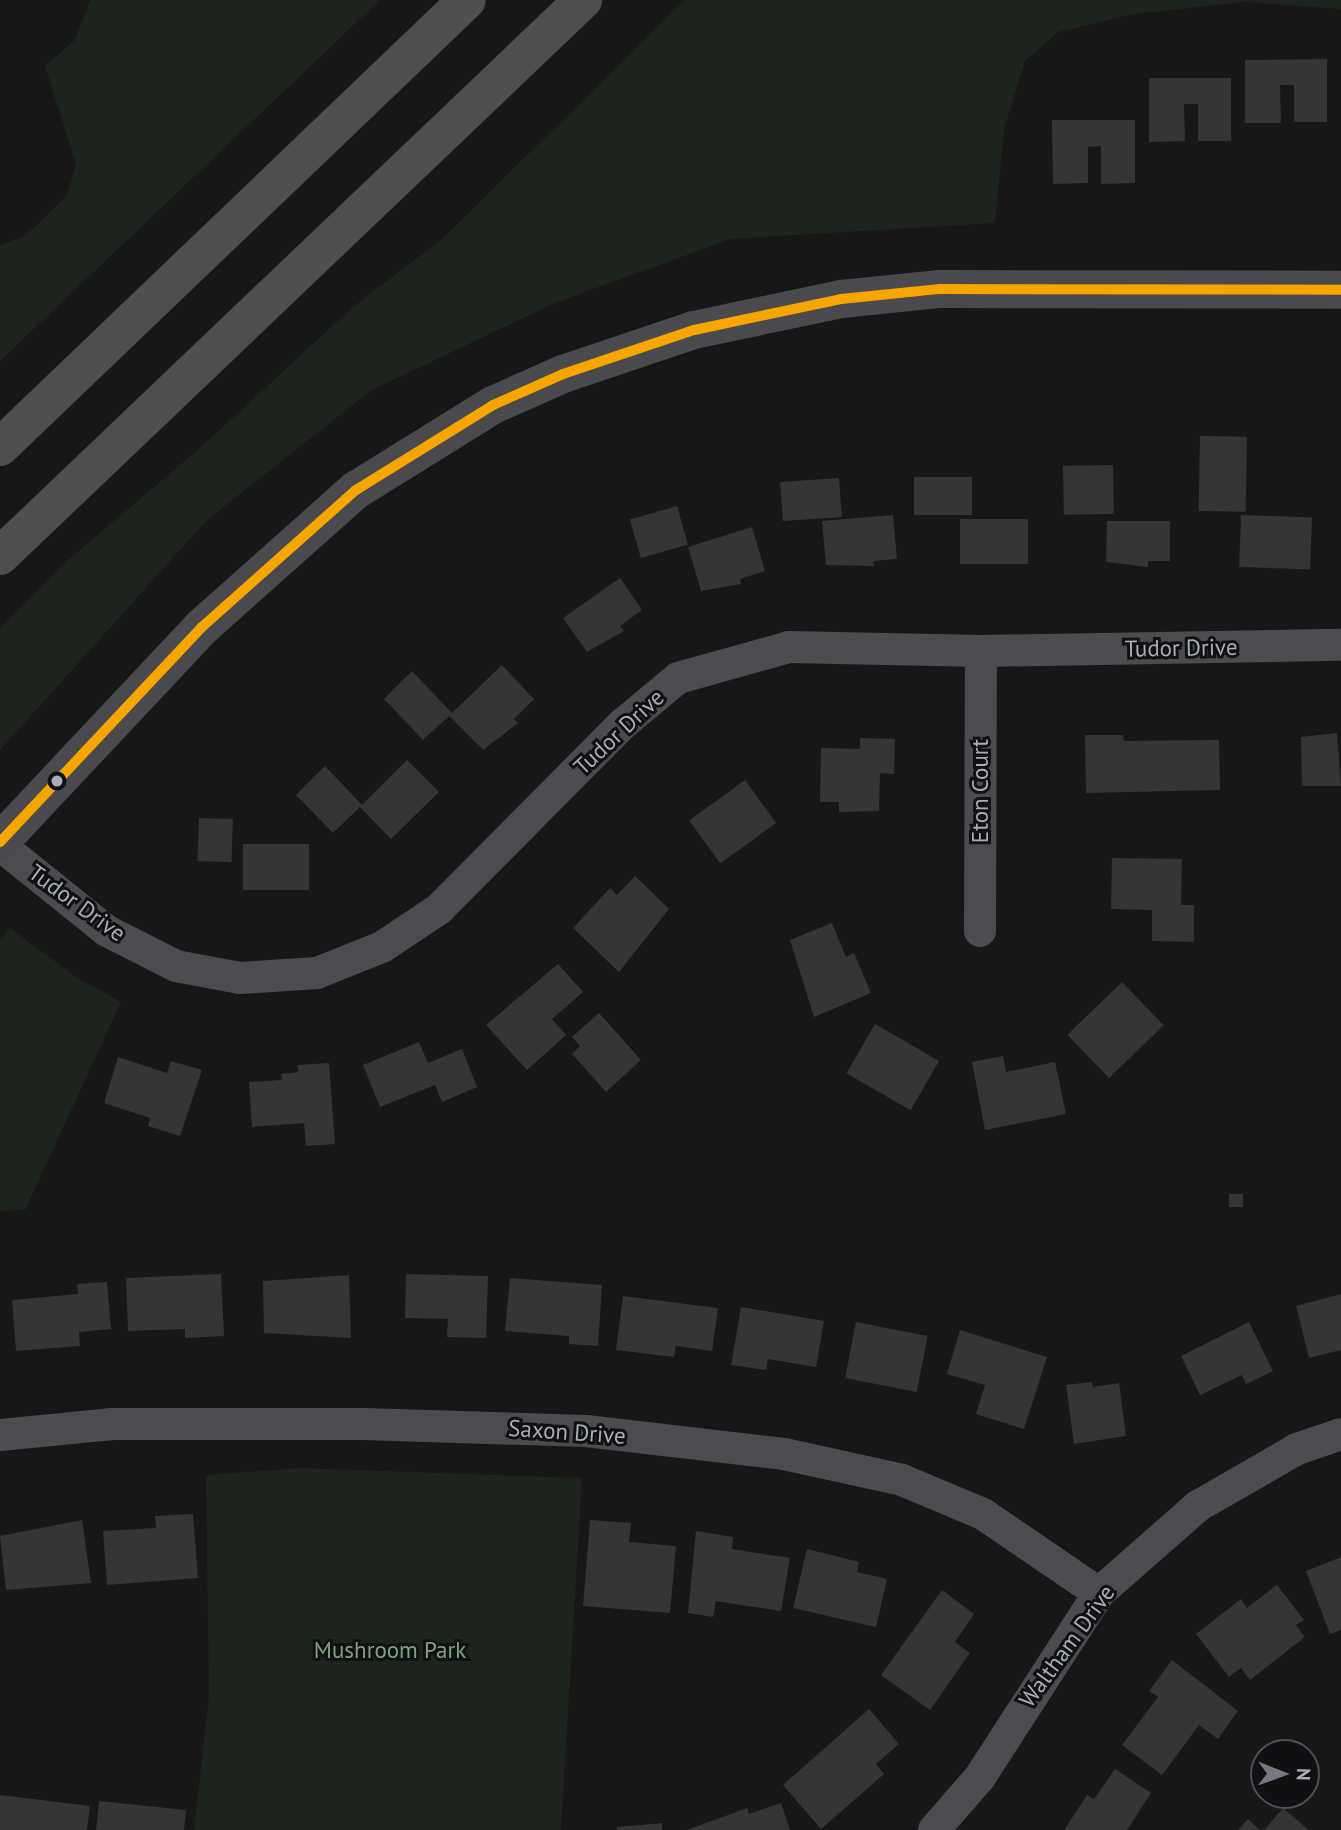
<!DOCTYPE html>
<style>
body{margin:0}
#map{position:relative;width:1341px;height:1830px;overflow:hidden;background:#171717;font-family:"PT Sans",sans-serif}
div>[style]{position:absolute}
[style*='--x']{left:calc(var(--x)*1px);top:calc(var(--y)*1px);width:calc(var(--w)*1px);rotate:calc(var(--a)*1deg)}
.green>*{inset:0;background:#1d241e}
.building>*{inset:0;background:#353536;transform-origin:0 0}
.street>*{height:32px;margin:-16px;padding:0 16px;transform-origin:16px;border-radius:16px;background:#4b4c50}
.secondary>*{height:38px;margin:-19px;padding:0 19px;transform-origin:19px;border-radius:19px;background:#4a4a4e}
.highway>*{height:38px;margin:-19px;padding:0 19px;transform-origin:19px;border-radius:19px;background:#4e4e51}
.bus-1>*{height:10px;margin:-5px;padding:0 5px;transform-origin:5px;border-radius:5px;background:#f7a600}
.dots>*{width:19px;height:19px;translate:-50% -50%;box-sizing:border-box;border:4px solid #111113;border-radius:50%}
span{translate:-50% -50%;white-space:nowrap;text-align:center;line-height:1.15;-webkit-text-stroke:6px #111113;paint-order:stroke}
.street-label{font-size:23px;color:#a8adb8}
.park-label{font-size:23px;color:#7fa381}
.north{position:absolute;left:1250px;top:1739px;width:70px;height:70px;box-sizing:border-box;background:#111113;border:2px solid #4d4f55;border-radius:50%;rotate:91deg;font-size:19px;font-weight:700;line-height:28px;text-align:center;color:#a8adb8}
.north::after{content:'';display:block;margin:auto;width:24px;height:32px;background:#757880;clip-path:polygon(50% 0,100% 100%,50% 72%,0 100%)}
</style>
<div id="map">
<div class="green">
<div style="clip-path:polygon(90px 0,380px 0,0 361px,0 246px,26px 235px,67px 196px,76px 164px,45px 66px,75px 40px)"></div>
<div style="clip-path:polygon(685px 0,1341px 0,1341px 9px,1244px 2px,1134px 14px,1058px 32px,1025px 61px,1004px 129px,995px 223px,731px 239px,557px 302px,370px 391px,206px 521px,0 750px,0 629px,61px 566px,199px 449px,353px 307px,442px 239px)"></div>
<div style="clip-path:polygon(10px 928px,76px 977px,121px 1002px,25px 1210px,0 1211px,0 939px)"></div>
<div style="clip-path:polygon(300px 1468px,582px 1478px,561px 1830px,194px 1830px,209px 1695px,206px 1475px)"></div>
</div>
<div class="building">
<div style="clip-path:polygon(1327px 59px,1327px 122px,1294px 122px,1294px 85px,1280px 85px,1281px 123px,1245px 123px,1245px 60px)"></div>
<div style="clip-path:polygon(1149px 78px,1231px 78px,1231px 141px,1198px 141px,1198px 104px,1184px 104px,1185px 141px,1149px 142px)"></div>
<div style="clip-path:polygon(1052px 120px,1135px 120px,1135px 183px,1101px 184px,1101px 146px,1088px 147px,1088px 183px,1053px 184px)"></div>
<div style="left:1200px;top:436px;width:47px;height:75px;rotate:1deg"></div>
<div style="left:1113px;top:465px;width:49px;height:50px;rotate:89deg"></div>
<div style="left:914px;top:477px;width:58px;height:38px"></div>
<div style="left:839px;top:478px;width:39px;height:59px;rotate:86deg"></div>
<div style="left:677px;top:506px;width:40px;height:49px;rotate:74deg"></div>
<div style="clip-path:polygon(893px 515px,897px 559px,873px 561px,874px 566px,826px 565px,822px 521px)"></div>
<div style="left:1241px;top:515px;width:71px;height:52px;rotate:2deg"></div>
<div style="left:960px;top:519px;width:68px;height:45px"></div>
<div style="clip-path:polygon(1107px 521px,1170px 521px,1170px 561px,1148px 561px,1148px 567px,1106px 562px)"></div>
<div style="clip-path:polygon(752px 527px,765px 571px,740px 579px,741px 584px,701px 591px,688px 547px)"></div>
<div style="clip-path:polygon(620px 578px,642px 610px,620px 626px,624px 631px,587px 652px,563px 618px)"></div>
<div style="clip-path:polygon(502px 665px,534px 699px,514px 719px,518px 723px,483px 750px,449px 716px,423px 740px,384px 699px,412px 671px,452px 713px)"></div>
<div style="clip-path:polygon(1337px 733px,1341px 786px,1302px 786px,1301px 737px)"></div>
<div style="clip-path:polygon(1085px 735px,1123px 735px,1124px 741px,1219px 740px,1220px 790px,1086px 793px)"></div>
<div style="clip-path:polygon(860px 738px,895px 739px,894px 774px,880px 773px,879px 811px,839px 812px,839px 802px,820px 802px,821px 748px,860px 749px)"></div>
<div style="clip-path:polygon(407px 760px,439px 792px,391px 839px,360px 807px,333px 833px,296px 795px,325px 766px,362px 805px)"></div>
<div style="left:745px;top:780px;width:53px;height:69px;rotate:54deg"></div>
<div style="left:199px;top:818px;width:34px;height:43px;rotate:2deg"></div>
<div style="left:243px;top:844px;width:66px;height:46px"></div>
<div style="clip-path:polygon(1112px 858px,1182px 859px,1181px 905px,1194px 905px,1194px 942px,1152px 941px,1152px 910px,1111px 909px)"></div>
<div style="clip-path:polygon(635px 876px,669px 909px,619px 972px,573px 928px,610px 888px,617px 895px)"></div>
<div style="clip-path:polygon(832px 923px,846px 957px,854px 953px,871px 993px,814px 1017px,790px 940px)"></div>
<div style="clip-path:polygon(558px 964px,583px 992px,552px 1019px,566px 1035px,527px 1070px,486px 1025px)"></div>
<div style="left:1122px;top:982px;width:60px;height:76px;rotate:46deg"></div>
<div style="clip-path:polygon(599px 1013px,641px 1060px,606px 1092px,572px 1054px,580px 1046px,572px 1037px)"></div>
<div style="left:875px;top:1024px;width:74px;height:57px;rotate:30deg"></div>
<div style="clip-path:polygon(419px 1042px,428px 1063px,462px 1049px,477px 1087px,442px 1102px,435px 1085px,380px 1107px,363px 1065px)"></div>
<div style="clip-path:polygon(1003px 1056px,1006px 1072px,1055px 1062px,1066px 1114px,985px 1130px,972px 1062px)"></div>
<div style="clip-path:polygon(118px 1057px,167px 1073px,171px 1061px,202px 1070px,180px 1136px,148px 1126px,150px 1118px,104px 1103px)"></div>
<div style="clip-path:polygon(329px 1063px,335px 1144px,306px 1146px,304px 1123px,252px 1127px,249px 1082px,282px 1080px,281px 1074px,298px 1072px,298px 1065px)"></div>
<div style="left:1229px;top:1194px;width:14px;height:13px"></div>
<div style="clip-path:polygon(221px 1274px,224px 1336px,185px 1338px,185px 1329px,128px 1331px,126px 1278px)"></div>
<div style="clip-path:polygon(406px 1274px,488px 1276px,486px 1338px,447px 1337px,448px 1319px,405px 1318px)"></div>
<div style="clip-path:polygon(349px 1275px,351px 1338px,264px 1333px,263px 1281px)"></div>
<div style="clip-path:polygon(510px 1278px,602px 1285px,598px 1346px,569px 1344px,569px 1336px,505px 1331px)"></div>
<div style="clip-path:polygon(107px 1282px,111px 1329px,79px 1332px,80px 1346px,16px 1351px,12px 1300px,78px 1294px,77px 1284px)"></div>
<div style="clip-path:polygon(1341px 1294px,1341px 1350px,1309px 1358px,1296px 1306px)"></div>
<div style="clip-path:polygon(623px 1296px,718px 1308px,712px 1351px,676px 1346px,674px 1357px,616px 1350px)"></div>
<div style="clip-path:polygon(741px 1307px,824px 1321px,816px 1367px,768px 1359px,766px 1370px,731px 1365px)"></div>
<div style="left:856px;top:1322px;width:73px;height:57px;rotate:11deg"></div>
<div style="clip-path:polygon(1249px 1322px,1273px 1371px,1246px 1384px,1242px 1375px,1200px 1395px,1181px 1356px)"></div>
<div style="clip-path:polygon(960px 1330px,1047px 1357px,1024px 1429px,976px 1414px,985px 1385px,947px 1374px)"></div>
<div style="clip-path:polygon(1092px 1382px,1093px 1387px,1119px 1383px,1126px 1436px,1074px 1444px,1066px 1385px)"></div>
<div style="clip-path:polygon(193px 1514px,198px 1578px,107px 1585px,103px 1531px,156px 1528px,155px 1516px)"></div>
<div style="clip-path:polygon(82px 1520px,91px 1583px,6px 1590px,0 1536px)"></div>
<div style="clip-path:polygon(590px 1520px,631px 1523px,629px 1542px,676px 1546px,670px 1613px,583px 1606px)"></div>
<div style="clip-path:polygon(696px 1531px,733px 1537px,732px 1549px,790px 1558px,781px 1611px,716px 1601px,713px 1617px,688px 1613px)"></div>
<div style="clip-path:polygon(807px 1549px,859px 1562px,857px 1572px,887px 1579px,876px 1627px,793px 1608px)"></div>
<div style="clip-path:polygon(1341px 1557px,1341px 1630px,1330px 1634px,1306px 1571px)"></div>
<div style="clip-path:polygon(1277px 1585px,1304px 1620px,1296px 1625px,1305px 1637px,1250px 1680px,1241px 1668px,1229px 1677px,1196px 1634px,1241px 1599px,1247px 1608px)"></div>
<div style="clip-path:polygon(942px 1590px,974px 1614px,955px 1642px,970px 1653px,930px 1710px,881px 1675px)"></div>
<div style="clip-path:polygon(1172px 1660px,1238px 1711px,1218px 1739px,1199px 1725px,1162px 1775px,1122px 1745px,1158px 1697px,1149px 1691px)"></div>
<div style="clip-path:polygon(869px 1709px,899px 1744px,876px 1764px,884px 1774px,821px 1829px,783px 1785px)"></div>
<div style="clip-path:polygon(1115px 1769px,1151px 1793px,1127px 1830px,1064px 1830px,1087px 1795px,1094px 1799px)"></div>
<div style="clip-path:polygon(0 1795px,90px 1806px,87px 1830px,0 1830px)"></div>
<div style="clip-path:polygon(99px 1801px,186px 1810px,184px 1830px,96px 1830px)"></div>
<div style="clip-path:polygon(781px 1803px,790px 1830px,687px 1830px,747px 1808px,749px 1814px)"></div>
<div style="clip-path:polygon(1283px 1808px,1309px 1830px,1264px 1830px)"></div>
<div style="clip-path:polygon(1248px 1819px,1260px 1830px,1238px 1830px)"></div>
<div style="clip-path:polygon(662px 1823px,662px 1830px,617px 1830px,617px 1827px)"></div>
</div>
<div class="street">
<div style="--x:0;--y:845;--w:137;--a:38.8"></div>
<div style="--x:107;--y:931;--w:77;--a:26.9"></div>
<div style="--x:176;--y:966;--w:65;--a:10.6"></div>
<div style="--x:240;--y:978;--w:77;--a:-3.7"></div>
<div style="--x:317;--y:973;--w:70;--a:-21.8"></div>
<div style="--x:382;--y:947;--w:69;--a:-33.7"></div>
<div style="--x:439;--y:909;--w:262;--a:-45.2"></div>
<div style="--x:624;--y:723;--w:70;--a:-39.8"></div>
<div style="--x:678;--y:678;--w:115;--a:-15.6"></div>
<div style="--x:789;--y:647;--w:192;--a:1.2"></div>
<div style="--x:981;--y:651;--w:360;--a:-1"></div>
<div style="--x:980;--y:931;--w:280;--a:-89.8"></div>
<div style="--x:0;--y:1435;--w:113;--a:-5.6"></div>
<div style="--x:112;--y:1424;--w:251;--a:0"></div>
<div style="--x:363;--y:1424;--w:223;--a:1.8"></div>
<div style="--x:586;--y:1431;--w:199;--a:6.6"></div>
<div style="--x:784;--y:1454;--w:121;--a:12.4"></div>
<div style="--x:902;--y:1480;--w:88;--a:22.8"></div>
<div style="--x:983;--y:1514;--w:140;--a:34.3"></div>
<div style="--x:934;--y:1830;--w:70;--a:-49"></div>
<div style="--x:980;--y:1777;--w:219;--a:-57.1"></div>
<div style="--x:1099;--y:1593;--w:132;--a:-41.3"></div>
<div style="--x:1198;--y:1506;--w:114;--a:-29.9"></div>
<div style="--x:1297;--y:1449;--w:46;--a:-18.8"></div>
</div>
<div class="secondary">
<div style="--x:0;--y:842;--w:295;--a:-46.8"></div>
<div style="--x:202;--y:627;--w:206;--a:-41.7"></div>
<div style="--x:356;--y:490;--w:161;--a:-31.8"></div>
<div style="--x:493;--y:405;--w:77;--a:-23.9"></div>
<div style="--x:563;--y:374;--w:138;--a:-18.6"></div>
<div style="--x:694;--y:330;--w:150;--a:-11.9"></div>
<div style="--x:841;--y:299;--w:100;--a:-5.8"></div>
<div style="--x:940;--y:289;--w:401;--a:0.1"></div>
</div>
<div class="highway">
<div style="--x:0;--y:447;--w:646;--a:-43.75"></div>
<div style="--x:0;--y:556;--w:806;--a:-43.64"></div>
</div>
<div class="bus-1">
<div style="--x:0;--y:842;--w:295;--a:-46.8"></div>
<div style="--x:202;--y:627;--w:206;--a:-41.7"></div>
<div style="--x:356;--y:490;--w:161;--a:-31.8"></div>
<div style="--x:493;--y:405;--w:77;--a:-23.9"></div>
<div style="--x:563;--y:374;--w:138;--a:-18.6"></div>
<div style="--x:694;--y:330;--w:150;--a:-11.9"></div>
<div style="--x:841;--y:299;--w:100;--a:-5.8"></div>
<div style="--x:940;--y:289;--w:401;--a:0.1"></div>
</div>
<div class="dots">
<div style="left:57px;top:781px;background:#a8adb8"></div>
</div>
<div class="street-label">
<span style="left:1181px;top:648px;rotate:-1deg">Tudor Drive</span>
<span style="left:619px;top:732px;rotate:-43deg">Tudor Drive</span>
<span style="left:980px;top:791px;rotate:-90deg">Eton Court</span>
<span style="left:77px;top:903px;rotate:36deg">Tudor Drive</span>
<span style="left:567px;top:1432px;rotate:4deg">Saxon Drive</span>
<span style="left:1067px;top:1646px;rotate:-54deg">Waltham Drive</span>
</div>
<div class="park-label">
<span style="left:390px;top:1650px">Mushroom Park</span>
</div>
<div class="north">N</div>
</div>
